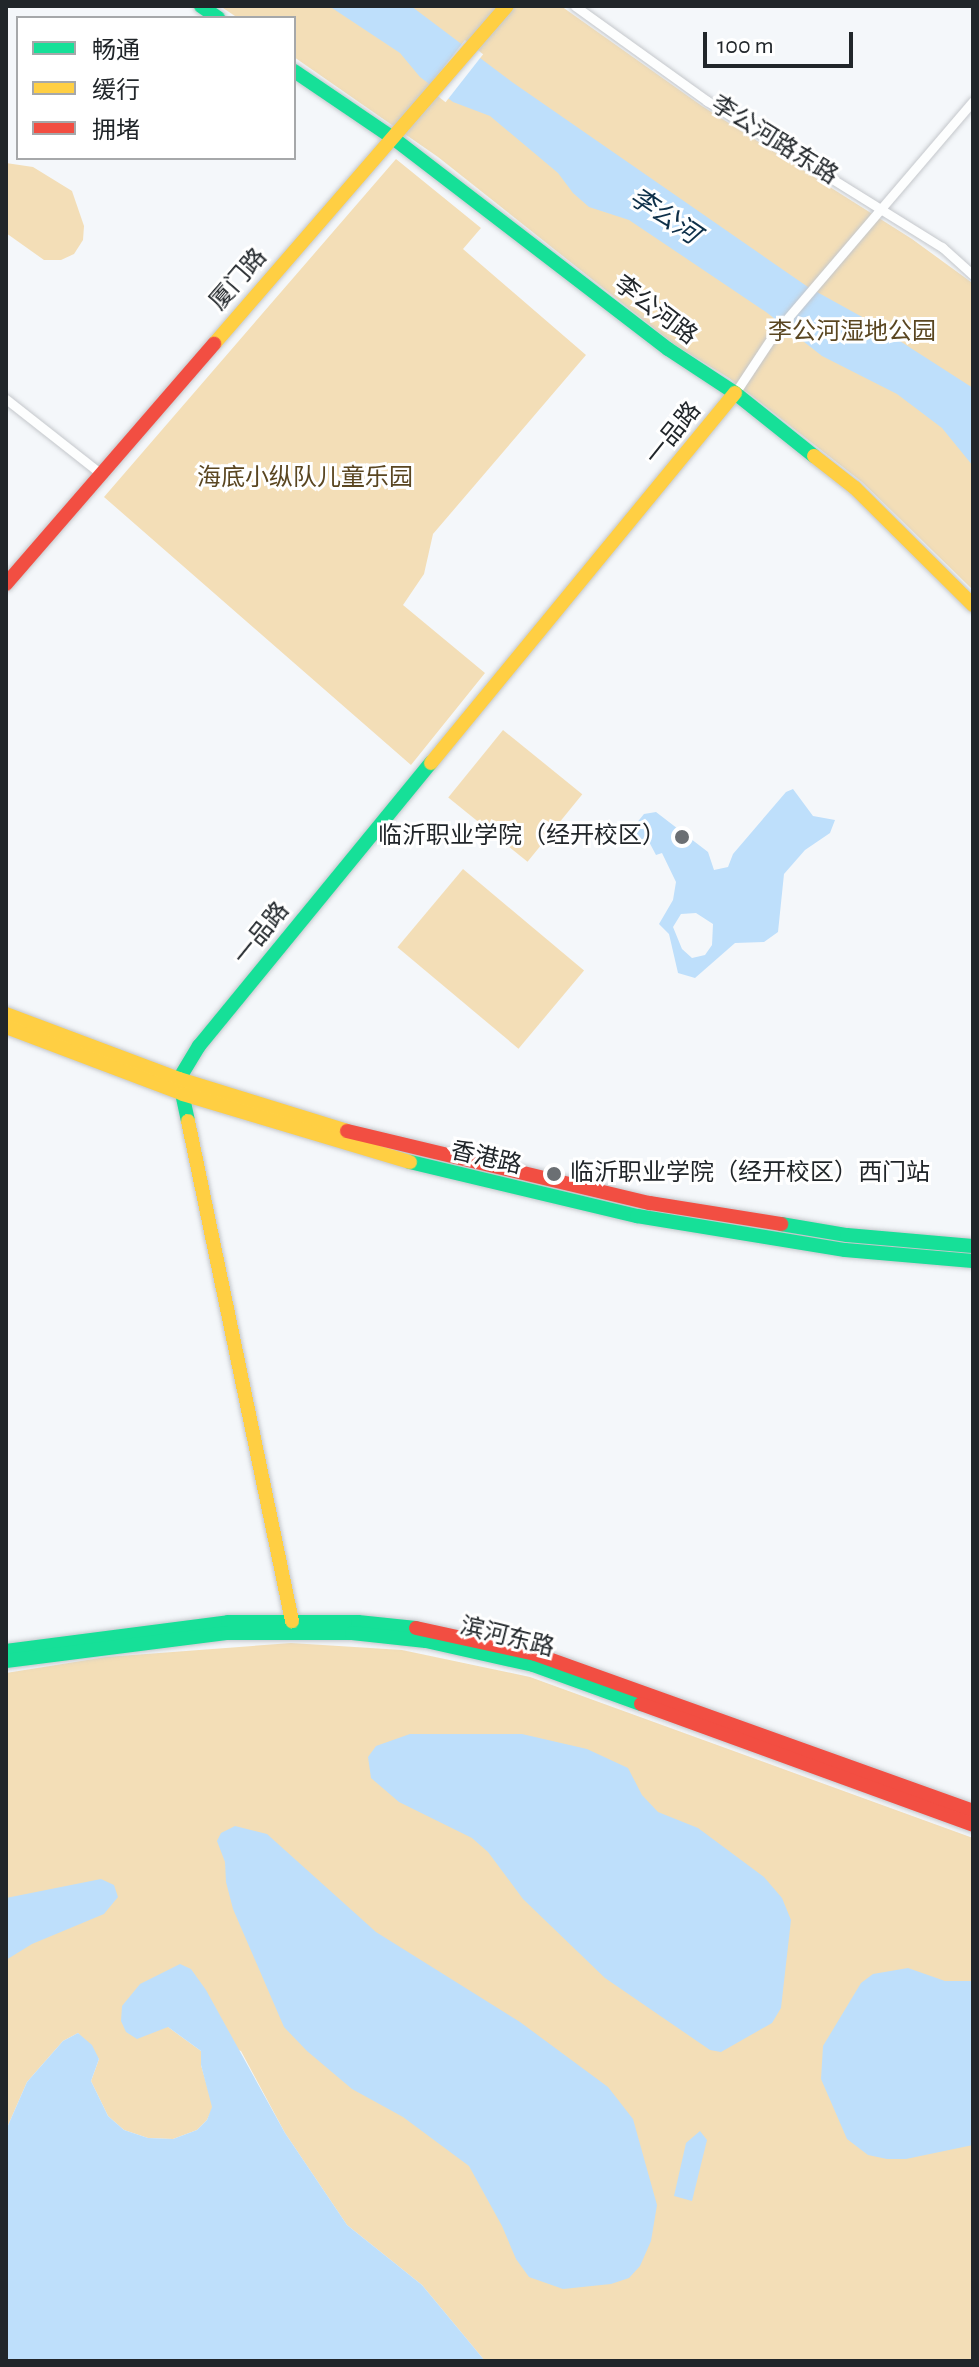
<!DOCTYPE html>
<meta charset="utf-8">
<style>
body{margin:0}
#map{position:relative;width:979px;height:2367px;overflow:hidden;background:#f4f7fa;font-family:"Alegreya Sans","Noto Sans SC",sans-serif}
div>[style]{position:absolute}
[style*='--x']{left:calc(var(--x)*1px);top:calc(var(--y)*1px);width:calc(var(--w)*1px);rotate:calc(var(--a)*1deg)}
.green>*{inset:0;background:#f3deb7;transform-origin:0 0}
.water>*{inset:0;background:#bedffb}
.pier>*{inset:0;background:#f4f7fa;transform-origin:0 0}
.roads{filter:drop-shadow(0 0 2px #c4c7cb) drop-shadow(0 0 2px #c4c7cb)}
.street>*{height:9px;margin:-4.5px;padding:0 4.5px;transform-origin:4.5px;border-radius:4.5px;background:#fdfefe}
.fast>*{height:14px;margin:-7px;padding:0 7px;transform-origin:7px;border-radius:7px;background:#16e098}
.slow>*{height:14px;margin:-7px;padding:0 7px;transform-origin:7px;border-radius:7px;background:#ffcf43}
.jam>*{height:14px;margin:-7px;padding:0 7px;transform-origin:7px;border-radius:7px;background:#f24e42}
.dots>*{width:22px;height:22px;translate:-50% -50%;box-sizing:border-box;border:4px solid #fff;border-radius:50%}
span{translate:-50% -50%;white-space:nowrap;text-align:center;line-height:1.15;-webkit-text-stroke:6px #fff;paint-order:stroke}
.street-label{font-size:24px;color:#21262a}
.park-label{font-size:24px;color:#5a4621}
.poi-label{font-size:24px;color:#21262a}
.right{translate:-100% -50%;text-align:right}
.left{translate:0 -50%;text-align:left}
.water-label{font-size:26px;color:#0e3049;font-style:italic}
.frame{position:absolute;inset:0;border:8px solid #21262a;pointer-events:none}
.legend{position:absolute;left:16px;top:16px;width:280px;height:144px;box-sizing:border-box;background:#fff;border:2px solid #a6a8aa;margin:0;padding:10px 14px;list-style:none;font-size:24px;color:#21262a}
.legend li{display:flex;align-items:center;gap:16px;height:40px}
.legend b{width:40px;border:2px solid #a6a8aa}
.scale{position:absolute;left:703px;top:32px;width:150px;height:36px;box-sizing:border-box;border:4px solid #21262a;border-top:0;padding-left:10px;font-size:24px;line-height:28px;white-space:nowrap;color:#21262a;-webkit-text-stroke:6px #fff;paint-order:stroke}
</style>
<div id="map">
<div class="green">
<div style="clip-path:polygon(220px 6px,561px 6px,702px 106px,912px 239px,971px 282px,973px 590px,862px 482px,729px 378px,675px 345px,438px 157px,294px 57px,294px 18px,238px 18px)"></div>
<div style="clip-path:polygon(396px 159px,481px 228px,463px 249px,586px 355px,433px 534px,424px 574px,403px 605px,485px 673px,411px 765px,104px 497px)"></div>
<div style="clip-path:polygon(6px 163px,33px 167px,72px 191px,84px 226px,83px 240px,74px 254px,61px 260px,44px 260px,6px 233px)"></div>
<div style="left:503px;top:730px;width:102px;height:87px;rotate:39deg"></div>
<div style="left:463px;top:869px;width:158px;height:102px;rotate:40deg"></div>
<div style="clip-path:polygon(291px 1643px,402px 1650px,530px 1677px,973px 1838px,973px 2361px,485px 2361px,422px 2285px,347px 2225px,285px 2133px,241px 2051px,168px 2027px,201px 2051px,201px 2065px,213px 2107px,207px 2120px,197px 2130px,173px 2139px,148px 2138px,124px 2130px,108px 2116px,91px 2081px,99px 2059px,78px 2033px,63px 2041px,27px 2082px,6px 2130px,6px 1673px,106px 1657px)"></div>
</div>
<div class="water">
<div style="clip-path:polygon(329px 6px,411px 6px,512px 82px,808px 287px,864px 318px,973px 388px,973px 466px,942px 428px,897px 394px,822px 356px,766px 312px,629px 220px,589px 207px,573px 193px,558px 173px,490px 116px,453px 102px,420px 77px,400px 53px)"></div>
<div style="clip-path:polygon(evenodd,793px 789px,813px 816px,835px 820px,830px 833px,805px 850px,784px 874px,778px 932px,764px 942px,735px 943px,695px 978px,678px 973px,669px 934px,659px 924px,673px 900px,676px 882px,662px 853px,656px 855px,647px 838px,641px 840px,631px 830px,644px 814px,656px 812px,708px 852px,714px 870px,728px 867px,733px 854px,786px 792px,793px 789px,696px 913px,713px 924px,712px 945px,705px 955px,692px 958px,682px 949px,673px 927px,681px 914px,696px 913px)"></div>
<div style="clip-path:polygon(410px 1734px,522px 1734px,587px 1749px,628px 1768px,642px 1795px,658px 1812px,698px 1828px,764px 1877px,782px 1898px,791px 1920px,781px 2008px,772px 2023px,721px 2052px,710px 2050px,605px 1978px,523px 1899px,488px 1852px,472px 1838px,399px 1802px,371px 1778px,368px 1757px,376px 1746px)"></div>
<div style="clip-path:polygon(235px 1826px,267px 1834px,376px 1932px,520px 2022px,608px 2087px,633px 2119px,657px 2205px,651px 2241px,640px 2266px,629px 2278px,611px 2284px,563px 2289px,529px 2277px,516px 2259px,502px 2226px,469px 2166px,403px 2117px,352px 2089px,307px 2051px,284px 2027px,233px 1909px,226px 1882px,225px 1862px,217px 1841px,221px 1833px)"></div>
<div style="clip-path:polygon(101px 1879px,114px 1885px,118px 1897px,104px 1914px,32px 1944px,6px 1960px,6px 1898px)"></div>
<div style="clip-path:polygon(180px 1964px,191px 1969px,206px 1990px,285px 2133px,347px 2225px,422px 2285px,485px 2361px,6px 2361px,6px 2130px,27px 2082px,63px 2041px,78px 2033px,92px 2045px,99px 2059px,91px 2081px,108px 2116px,124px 2130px,148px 2138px,173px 2139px,197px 2130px,207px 2120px,212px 2107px,201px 2065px,201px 2051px,168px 2027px,137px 2039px,126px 2032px,121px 2021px,122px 2006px,140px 1984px)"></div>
<div style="clip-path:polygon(908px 1968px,945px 1981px,973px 1981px,973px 2145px,906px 2159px,887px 2159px,868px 2155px,847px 2139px,821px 2079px,823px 2046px,861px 1983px,873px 1974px)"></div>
<div style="clip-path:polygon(700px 2131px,707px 2140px,692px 2201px,674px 2196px,686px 2143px)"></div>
</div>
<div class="pier">
<div style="left:465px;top:40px;width:23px;height:61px;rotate:38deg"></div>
</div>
<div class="roads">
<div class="street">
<div style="--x:575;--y:6;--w:163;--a:35.7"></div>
<div style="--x:707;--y:101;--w:277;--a:31.9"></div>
<div style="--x:942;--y:247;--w:42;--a:42.1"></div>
<div style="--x:735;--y:393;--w:71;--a:-56.5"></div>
<div style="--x:774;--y:334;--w:306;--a:-49.5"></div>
<div style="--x:6;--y:399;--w:120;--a:38.2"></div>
</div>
<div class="fast">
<div style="--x:201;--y:6;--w:21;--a:35"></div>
<div style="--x:294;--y:71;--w:120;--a:34.1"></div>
<div style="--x:393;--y:138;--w:347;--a:37.5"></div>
<div style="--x:668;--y:349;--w:80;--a:33.3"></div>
<div style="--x:735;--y:393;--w:101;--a:38.6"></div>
<div style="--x:188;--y:1121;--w:43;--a:-102.1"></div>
<div style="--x:179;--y:1079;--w:39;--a:-59"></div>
<div style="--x:199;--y:1046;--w:366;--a:-50.7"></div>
<div style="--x:410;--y:1162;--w:233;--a:13.4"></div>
<div style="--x:637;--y:1216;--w:211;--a:9.3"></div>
<div style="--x:845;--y:1250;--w:128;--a:4.9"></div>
<div style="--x:781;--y:1224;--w:67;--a:9.5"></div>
<div style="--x:847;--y:1235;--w:126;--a:5"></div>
<div style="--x:6;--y:1651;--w:224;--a:-7.4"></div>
<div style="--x:228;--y:1622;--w:130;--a:0"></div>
<div style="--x:358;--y:1622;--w:58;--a:5.9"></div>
<div style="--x:6;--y:1661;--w:224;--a:-7.2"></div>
<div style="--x:228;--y:1633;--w:124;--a:0"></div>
<div style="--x:352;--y:1633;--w:74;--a:6.2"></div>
<div style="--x:426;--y:1641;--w:110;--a:12.6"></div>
<div style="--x:533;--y:1665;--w:115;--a:19.9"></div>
</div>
<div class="slow">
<div style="--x:214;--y:344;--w:447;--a:-49.1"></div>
<div style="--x:814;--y:456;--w:52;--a:38"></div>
<div style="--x:855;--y:488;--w:166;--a:44.8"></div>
<div style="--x:431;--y:763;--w:479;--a:-50.6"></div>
<div style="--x:6;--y:1014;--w:185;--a:20.6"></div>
<div style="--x:179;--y:1079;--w:176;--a:17.2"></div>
<div style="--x:6;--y:1027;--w:189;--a:20.7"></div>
<div style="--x:183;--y:1094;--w:237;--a:16.7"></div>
<div style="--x:188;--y:1121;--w:511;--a:78.25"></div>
</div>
<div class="jam">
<div style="--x:6;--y:584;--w:318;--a:-49.1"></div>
<div style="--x:347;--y:1131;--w:311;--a:13.4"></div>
<div style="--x:650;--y:1203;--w:133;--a:9.1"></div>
<div style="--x:416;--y:1628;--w:122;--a:12.3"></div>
<div style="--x:535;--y:1654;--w:465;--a:19.7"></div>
<div style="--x:641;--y:1704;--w:353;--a:20"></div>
</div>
</div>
<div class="dots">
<div style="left:682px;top:837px;background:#6b6f73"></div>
<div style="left:554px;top:1174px;background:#6b6f73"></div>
</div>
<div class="street-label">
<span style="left:774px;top:141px;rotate:32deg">李公河路东路</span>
<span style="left:239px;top:280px;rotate:-49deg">厦门路</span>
<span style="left:655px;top:311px;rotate:37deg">李公河路</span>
<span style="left:674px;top:434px;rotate:-51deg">一品路</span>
<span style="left:262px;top:934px;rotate:-51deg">一品路</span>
<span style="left:486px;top:1159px;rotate:13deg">香港路</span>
<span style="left:507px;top:1638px;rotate:14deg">滨河东路</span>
</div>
<div class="park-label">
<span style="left:852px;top:333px">李公河湿地公园</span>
<span style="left:305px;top:479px">海底小纵队儿童乐园</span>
</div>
<div class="poi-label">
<span class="right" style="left:666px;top:837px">临沂职业学院（经开校区）</span>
<span class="left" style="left:570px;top:1174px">临沂职业学院（经开校区）西门站</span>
</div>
<div class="water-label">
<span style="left:664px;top:217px;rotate:34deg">李公河</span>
</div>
<div class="frame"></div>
<ul class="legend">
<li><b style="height:10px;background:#16e098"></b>畅通</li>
<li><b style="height:10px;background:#ffcf43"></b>缓行</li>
<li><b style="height:10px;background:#f24e42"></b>拥堵</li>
</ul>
<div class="scale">100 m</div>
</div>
